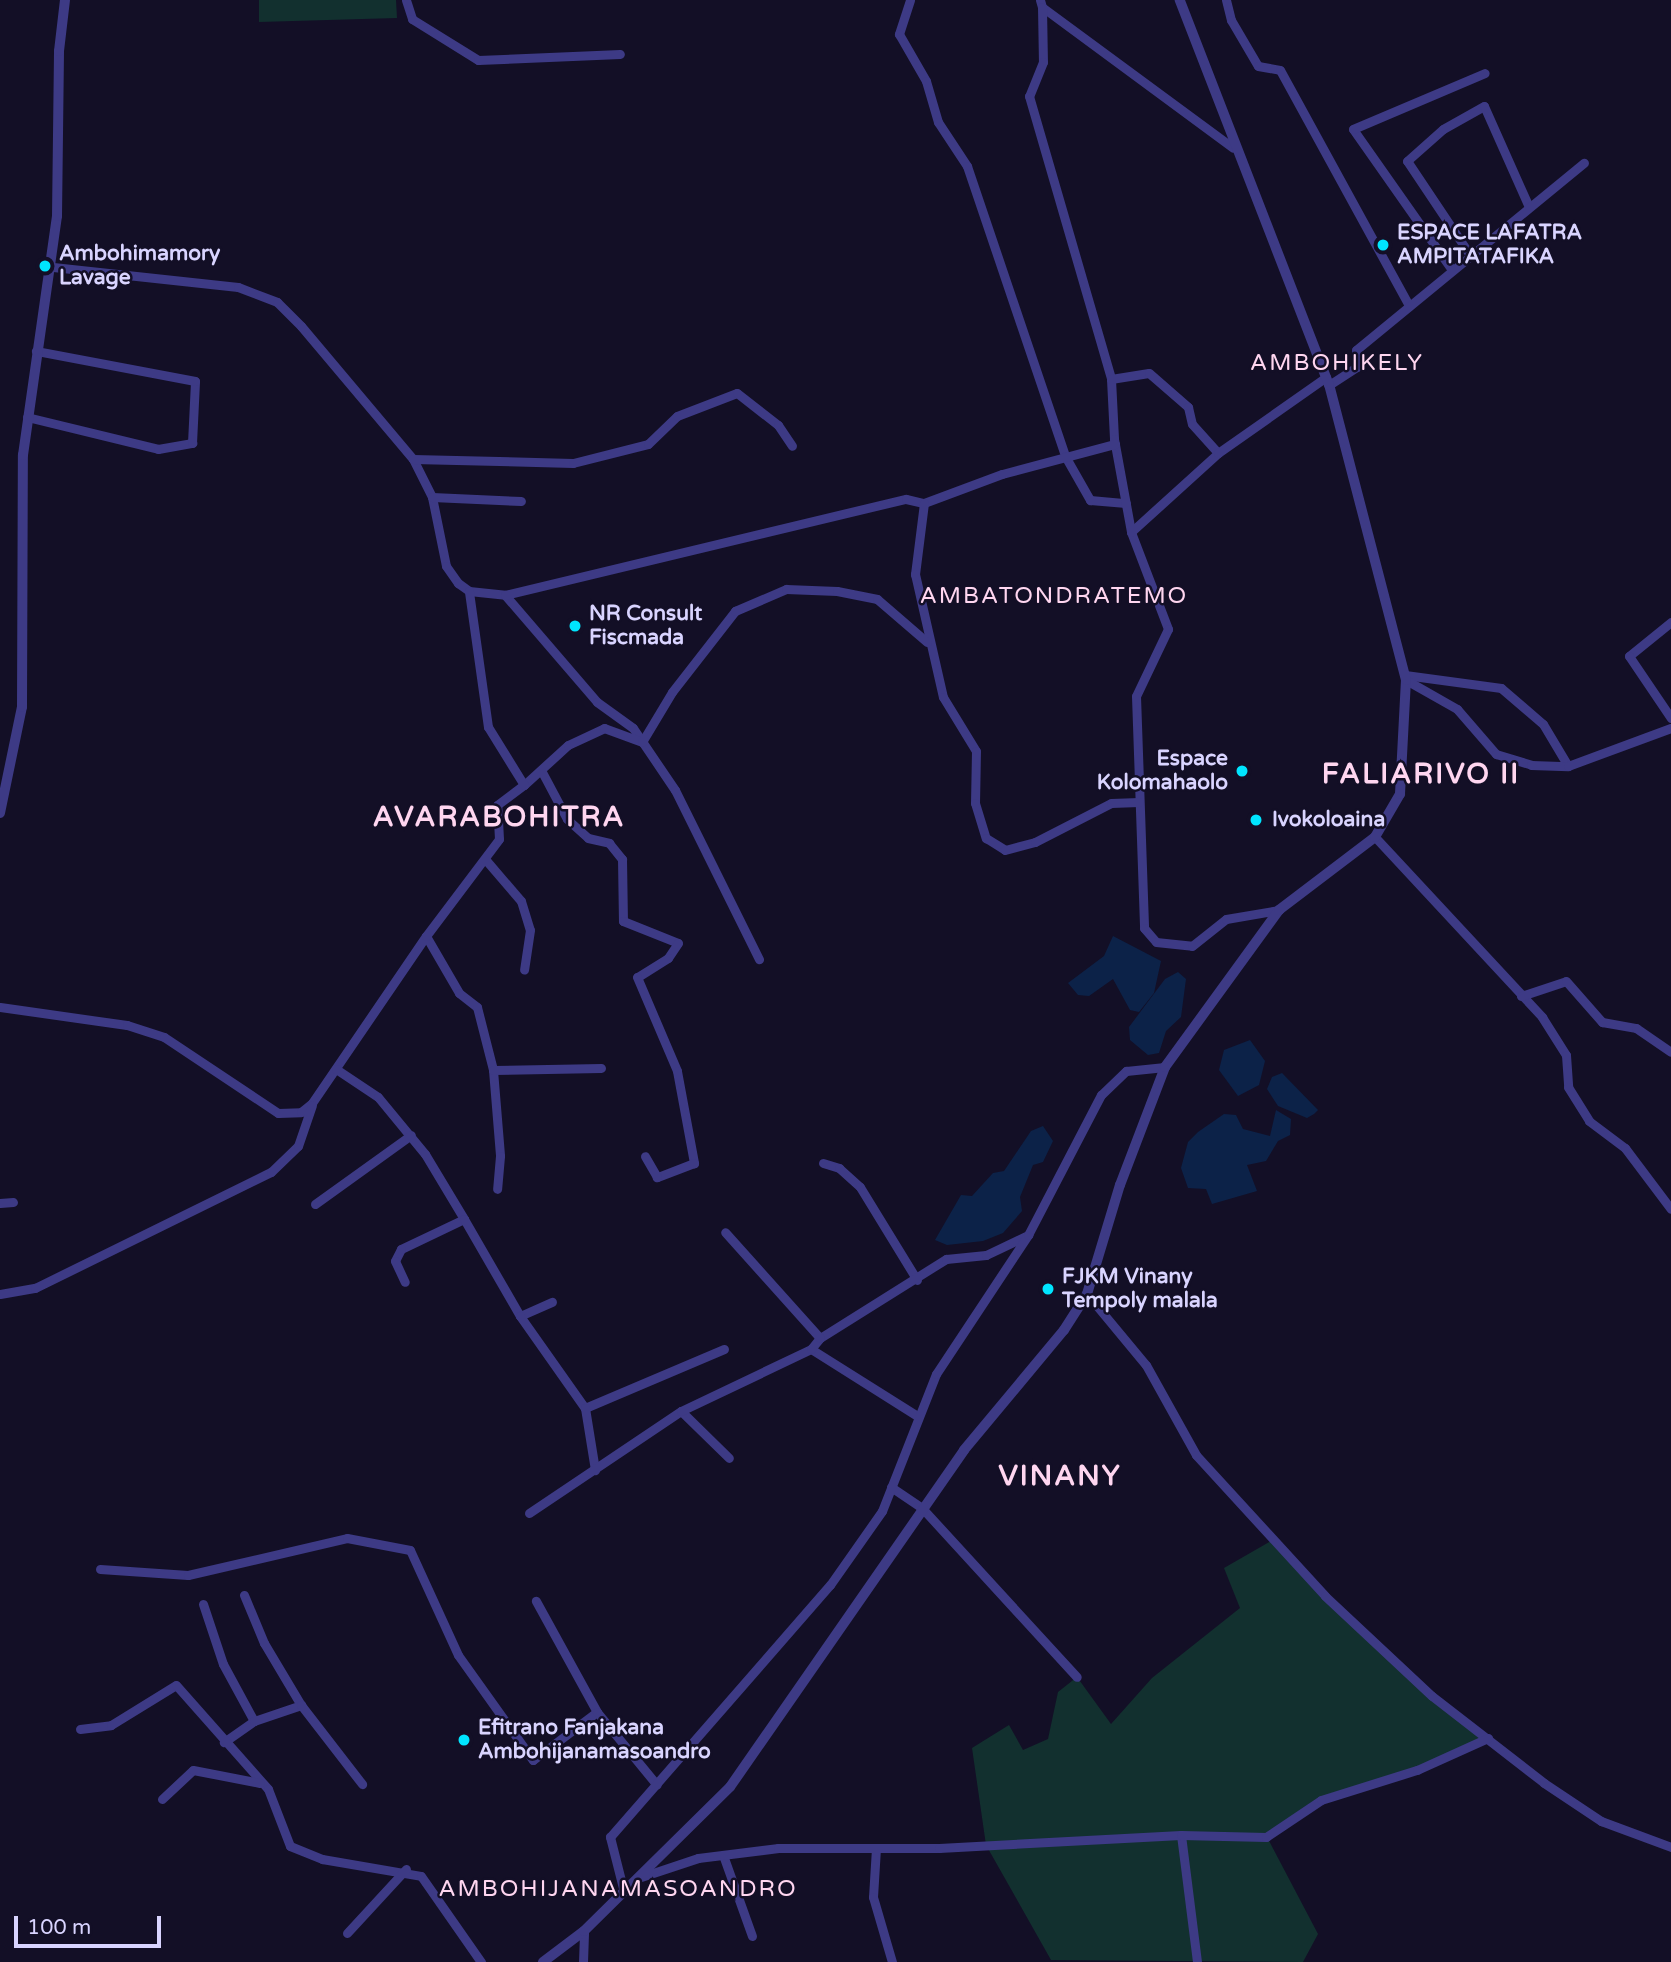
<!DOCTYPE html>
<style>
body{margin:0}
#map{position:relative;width:1671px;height:1962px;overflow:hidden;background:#130f26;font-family:"Varela Round",sans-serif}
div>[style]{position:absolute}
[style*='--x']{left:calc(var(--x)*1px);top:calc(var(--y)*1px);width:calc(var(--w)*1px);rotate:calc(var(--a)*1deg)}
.green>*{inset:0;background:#12302f}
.water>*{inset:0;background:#0c2248}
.minor>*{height:9px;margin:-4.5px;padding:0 4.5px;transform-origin:4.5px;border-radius:4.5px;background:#3d3a85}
.tertiary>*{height:10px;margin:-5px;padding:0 5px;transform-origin:5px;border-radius:5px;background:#3d3a85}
.dots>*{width:19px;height:19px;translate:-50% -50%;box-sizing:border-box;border:4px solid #130f26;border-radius:50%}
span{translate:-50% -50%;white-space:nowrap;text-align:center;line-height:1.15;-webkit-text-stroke:5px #130f26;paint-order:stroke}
.poi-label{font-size:21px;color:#d9d4ff;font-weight:700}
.left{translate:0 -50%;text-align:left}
.right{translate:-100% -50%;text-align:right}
.neighbourhood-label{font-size:23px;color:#ffd6f0;letter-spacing:2px}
.district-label{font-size:28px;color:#ffd6f0;font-weight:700;letter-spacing:2px}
.scale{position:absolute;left:14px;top:1916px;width:147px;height:32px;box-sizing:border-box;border:4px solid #d9d4ff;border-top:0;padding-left:9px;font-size:21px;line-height:24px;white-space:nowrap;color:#d9d4ff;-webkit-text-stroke:5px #130f26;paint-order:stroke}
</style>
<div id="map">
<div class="green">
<div style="clip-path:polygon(259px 0,396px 0,397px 18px,259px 22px)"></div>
<div style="clip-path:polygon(1271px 1541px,1432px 1695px,1488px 1738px,1417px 1770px,1321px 1800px,1267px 1837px,1318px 1934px,1303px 1962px,1051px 1960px,986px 1845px,972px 1748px,1009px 1725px,1023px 1750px,1048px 1739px,1058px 1692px,1077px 1677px,1111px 1724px,1152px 1678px,1240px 1608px,1224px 1568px)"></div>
</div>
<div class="water">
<div style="clip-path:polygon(1113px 936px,1161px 961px,1154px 993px,1139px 1012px,1130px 1010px,1113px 979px,1089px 996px,1078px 995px,1068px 983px,1104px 956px)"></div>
<div style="clip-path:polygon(1178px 972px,1186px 979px,1181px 1017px,1166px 1031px,1159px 1053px,1148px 1055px,1130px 1040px,1129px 1027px,1165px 979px)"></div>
<div style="clip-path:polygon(1250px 1040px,1265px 1061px,1259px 1085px,1238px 1096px,1219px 1070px,1224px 1050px)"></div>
<div style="clip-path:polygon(1282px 1073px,1318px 1110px,1314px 1114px,1307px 1118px,1278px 1106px,1267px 1089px,1272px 1077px)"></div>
<div style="clip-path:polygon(1276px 1110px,1291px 1119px,1290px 1135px,1278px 1141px,1266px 1161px,1247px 1165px,1257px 1191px,1212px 1204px,1206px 1189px,1188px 1188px,1181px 1168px,1188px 1142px,1198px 1132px,1224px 1114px,1236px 1115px,1243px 1129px,1270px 1136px)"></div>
<div style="clip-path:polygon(1043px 1126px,1053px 1141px,1043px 1162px,1033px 1165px,1020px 1197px,1022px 1211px,1003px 1233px,983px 1241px,947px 1245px,935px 1240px,961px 1195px,972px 1196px,993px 1173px,1004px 1171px,1031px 1131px)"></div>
</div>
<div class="minor">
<div style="--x:406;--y:0;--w:20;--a:72"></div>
<div style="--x:412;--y:19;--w:78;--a:31.8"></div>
<div style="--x:478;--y:60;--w:142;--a:-2.4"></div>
<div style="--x:910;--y:0;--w:36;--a:108"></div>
<div style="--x:899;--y:34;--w:54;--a:60.1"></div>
<div style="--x:926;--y:81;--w:43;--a:73.7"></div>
<div style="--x:938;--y:122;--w:53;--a:56.6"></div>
<div style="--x:967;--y:166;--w:306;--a:71.3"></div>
<div style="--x:1065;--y:456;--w:51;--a:60.4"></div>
<div style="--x:1090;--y:500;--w:36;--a:5"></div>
<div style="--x:1040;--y:0;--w:7;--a:74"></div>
<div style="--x:1042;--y:7;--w:237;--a:36.4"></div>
<div style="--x:1226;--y:0;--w:21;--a:76"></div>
<div style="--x:1231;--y:20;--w:53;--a:59.6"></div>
<div style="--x:1258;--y:66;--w:22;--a:10"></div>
<div style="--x:1280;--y:70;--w:269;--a:61.3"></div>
<div style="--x:1042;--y:7;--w:55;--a:89"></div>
<div style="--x:1043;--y:62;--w:37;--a:112"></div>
<div style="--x:1029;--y:96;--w:295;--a:73.8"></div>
<div style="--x:1111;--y:379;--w:60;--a:87.1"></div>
<div style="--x:1114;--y:439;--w:95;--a:79.6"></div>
<div style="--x:1131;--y:532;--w:104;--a:69.1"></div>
<div style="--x:1168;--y:629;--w:74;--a:115.5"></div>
<div style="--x:1136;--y:696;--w:232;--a:88"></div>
<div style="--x:1144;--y:928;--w:18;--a:49"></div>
<div style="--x:1156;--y:942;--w:36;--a:6"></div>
<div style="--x:1192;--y:946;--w:43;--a:-38.5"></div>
<div style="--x:1226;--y:919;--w:54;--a:-9.6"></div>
<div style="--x:1470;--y:255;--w:113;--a:-123.8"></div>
<div style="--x:1407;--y:161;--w:48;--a:-41.6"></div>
<div style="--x:1443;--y:129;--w:47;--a:-29.3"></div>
<div style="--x:1484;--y:106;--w:108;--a:66"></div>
<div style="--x:53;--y:267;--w:186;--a:6.2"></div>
<div style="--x:238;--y:287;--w:42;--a:21"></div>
<div style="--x:277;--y:302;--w:34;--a:45"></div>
<div style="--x:301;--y:326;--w:174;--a:49.9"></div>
<div style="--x:413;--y:459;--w:42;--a:63.4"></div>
<div style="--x:432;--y:497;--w:70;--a:78.5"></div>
<div style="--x:446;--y:566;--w:21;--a:55"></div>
<div style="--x:458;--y:583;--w:14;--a:36"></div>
<div style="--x:469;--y:591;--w:36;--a:6"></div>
<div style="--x:505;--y:595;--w:141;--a:49.3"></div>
<div style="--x:597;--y:702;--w:44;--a:35.8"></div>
<div style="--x:633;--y:728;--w:75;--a:55.9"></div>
<div style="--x:675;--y:790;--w:189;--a:63.6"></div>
<div style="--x:1452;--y:270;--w:172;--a:-125.1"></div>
<div style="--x:1353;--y:129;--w:143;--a:-23"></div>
<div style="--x:1111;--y:379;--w:38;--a:-9"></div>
<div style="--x:1149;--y:373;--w:52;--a:41.1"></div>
<div style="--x:1188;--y:407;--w:17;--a:77"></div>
<div style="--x:1192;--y:424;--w:39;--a:48"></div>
<div style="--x:1329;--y:385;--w:33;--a:-33"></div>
<div style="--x:1357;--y:367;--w:17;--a:-93"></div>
<div style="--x:1356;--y:350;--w:295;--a:-39.4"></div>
<div style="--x:27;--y:417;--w:135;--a:13.7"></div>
<div style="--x:158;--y:449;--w:35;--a:-10"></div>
<div style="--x:192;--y:443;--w:62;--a:-87.2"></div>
<div style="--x:195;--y:381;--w:162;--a:-169.3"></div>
<div style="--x:413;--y:459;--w:160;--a:1.4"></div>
<div style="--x:573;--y:463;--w:77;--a:-14.2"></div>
<div style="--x:648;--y:444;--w:40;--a:-44"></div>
<div style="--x:677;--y:416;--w:64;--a:-21"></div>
<div style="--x:737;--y:393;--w:52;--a:38"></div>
<div style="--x:778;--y:425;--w:25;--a:56"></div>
<div style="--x:432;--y:497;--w:89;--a:2.6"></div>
<div style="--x:924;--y:503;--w:83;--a:-20.4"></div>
<div style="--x:1002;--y:474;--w:117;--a:-14.9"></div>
<div style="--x:1131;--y:532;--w:118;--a:-42.2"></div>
<div style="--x:1218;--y:453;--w:132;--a:-35.1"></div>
<div style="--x:505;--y:595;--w:412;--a:-13.5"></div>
<div style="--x:906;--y:499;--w:18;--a:13"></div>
<div style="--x:924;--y:503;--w:72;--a:97.2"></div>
<div style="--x:915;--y:574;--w:126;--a:77.2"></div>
<div style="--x:943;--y:697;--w:63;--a:58.6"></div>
<div style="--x:976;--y:751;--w:52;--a:91.1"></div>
<div style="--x:975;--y:803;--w:37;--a:73"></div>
<div style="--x:986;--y:838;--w:22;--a:32"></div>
<div style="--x:1005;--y:850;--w:31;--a:-15"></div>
<div style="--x:1035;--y:842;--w:85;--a:-27.2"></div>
<div style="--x:1111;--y:803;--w:28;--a:-2"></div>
<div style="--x:1671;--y:622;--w:54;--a:141"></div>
<div style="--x:1629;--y:656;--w:75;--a:55.9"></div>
<div style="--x:1405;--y:675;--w:97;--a:7.7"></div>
<div style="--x:1501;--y:688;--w:55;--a:40.6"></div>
<div style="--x:1543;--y:724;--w:49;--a:59.2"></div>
<div style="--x:1406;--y:680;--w:59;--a:29.6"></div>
<div style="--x:1457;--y:709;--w:60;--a:49.1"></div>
<div style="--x:1496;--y:754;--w:37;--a:17"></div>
<div style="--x:1531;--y:765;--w:37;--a:2"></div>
<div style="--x:1568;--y:766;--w:110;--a:-20.3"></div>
<div style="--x:541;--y:770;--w:55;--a:62"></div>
<div style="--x:567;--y:819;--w:28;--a:42"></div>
<div style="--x:588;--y:838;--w:22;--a:13"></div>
<div style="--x:609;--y:843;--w:21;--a:51"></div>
<div style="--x:622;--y:859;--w:62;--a:89.1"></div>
<div style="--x:623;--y:921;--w:59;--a:21.8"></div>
<div style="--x:678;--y:943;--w:18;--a:124"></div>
<div style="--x:668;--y:958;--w:36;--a:148"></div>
<div style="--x:637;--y:977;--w:102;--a:66.9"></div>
<div style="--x:677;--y:1071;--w:94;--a:79.5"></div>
<div style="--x:694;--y:1163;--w:40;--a:159"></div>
<div style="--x:657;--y:1177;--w:24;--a:-120"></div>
<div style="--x:524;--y:785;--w:59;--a:-42.3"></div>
<div style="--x:568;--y:745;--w:40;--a:-25"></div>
<div style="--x:604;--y:728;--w:40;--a:20.2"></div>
<div style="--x:642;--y:742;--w:58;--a:-59"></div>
<div style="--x:672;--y:692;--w:103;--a:-52.1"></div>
<div style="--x:735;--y:611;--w:56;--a:-23.3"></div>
<div style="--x:786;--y:589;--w:51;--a:2.2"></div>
<div style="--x:837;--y:591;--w:41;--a:11.3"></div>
<div style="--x:877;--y:599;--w:66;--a:40.7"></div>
<div style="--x:1375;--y:837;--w:246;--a:47.1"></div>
<div style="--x:1542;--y:1017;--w:45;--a:57.7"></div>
<div style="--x:1566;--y:1055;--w:32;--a:86"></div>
<div style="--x:1568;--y:1087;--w:40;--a:58"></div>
<div style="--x:1589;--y:1121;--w:45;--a:36.9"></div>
<div style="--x:1625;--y:1148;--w:76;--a:53"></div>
<div style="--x:485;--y:859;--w:55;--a:49.4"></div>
<div style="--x:521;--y:901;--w:30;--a:73"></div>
<div style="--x:530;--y:930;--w:40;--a:98.5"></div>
<div style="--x:426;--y:936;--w:66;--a:59.9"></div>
<div style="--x:459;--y:993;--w:23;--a:38"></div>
<div style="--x:477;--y:1007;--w:65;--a:75.7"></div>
<div style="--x:493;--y:1070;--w:86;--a:85.3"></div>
<div style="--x:500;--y:1156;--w:33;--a:95"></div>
<div style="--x:1521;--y:996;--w:47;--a:-18.4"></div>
<div style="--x:1566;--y:981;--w:55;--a:48.7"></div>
<div style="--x:1602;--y:1022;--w:35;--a:10"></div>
<div style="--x:1636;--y:1028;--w:42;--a:34.4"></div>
<div style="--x:0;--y:1007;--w:128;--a:8.1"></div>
<div style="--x:127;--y:1025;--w:39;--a:18"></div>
<div style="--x:164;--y:1037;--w:137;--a:33.7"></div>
<div style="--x:278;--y:1113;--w:23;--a:-2"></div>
<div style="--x:301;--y:1112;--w:14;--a:-39"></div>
<div style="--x:312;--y:1103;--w:202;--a:-55.7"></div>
<div style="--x:426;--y:936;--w:121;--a:-53"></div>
<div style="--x:499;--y:839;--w:34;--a:-93"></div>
<div style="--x:497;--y:805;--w:34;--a:-37"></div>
<div style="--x:524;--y:785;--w:68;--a:-121.8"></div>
<div style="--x:488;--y:727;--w:137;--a:-98"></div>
<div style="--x:336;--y:1069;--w:50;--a:33.7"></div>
<div style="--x:378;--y:1097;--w:74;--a:50.5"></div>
<div style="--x:425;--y:1154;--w:76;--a:59"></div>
<div style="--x:464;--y:1219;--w:70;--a:154.5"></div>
<div style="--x:401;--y:1249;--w:13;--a:117"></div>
<div style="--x:395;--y:1261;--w:23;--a:65"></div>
<div style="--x:493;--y:1070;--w:108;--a:-1.1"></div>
<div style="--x:823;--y:1163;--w:17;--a:17"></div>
<div style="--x:839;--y:1168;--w:28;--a:42"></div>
<div style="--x:860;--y:1187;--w:109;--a:58.5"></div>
<div style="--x:0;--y:1203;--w:13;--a:-4"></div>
<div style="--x:315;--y:1204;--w:118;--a:-35.7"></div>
<div style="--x:464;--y:1219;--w:112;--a:60"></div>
<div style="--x:520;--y:1316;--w:35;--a:-24"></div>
<div style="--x:0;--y:1294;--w:36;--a:-10"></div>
<div style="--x:35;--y:1288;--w:263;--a:-26.2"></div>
<div style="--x:271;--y:1172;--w:37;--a:-44"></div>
<div style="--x:298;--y:1146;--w:43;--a:-71.1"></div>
<div style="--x:1087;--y:1294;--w:92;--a:50.3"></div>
<div style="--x:1146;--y:1365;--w:103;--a:60.9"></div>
<div style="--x:1196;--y:1455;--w:191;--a:47.5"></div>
<div style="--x:1325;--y:1596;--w:146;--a:43.1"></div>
<div style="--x:1432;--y:1696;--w:142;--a:37.8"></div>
<div style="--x:1544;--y:1783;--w:69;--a:33.7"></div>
<div style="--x:1601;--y:1821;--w:75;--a:20.4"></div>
<div style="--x:520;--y:1316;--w:113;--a:54.8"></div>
<div style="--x:585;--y:1408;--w:151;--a:-23"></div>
<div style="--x:820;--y:1338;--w:149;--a:-32.1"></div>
<div style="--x:946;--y:1259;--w:40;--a:-5.7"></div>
<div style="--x:986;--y:1255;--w:47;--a:-25.5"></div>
<div style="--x:811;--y:1349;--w:124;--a:32.2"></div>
<div style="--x:585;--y:1408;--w:63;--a:80.8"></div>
<div style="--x:681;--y:1411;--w:67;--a:44.4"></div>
<div style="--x:891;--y:1487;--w:37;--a:34"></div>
<div style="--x:922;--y:1508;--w:229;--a:47.5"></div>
<div style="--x:529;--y:1513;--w:183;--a:-33.9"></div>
<div style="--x:681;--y:1411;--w:144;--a:-25.5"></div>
<div style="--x:811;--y:1349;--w:14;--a:-51"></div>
<div style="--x:820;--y:1338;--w:142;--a:-131.9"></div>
<div style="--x:100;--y:1569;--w:88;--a:3.9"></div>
<div style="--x:188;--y:1575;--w:163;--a:-13.1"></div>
<div style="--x:347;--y:1538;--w:64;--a:10.8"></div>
<div style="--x:410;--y:1550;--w:115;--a:65.4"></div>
<div style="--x:458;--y:1655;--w:129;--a:54.5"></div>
<div style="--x:533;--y:1760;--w:80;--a:-36.9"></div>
<div style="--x:597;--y:1712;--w:127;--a:-118.8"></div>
<div style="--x:244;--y:1595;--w:52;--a:67.4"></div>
<div style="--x:264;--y:1643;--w:72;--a:59.2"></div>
<div style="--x:203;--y:1604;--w:63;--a:71.6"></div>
<div style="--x:223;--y:1664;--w:65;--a:61.5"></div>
<div style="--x:254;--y:1721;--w:37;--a:145"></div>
<div style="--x:597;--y:1712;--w:94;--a:50.6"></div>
<div style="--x:254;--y:1721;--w:50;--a:-18.8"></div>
<div style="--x:301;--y:1705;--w:100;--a:52.3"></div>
<div style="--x:80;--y:1729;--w:31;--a:-7"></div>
<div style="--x:111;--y:1725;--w:76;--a:-31.6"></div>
<div style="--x:176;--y:1685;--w:139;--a:48.5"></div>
<div style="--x:268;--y:1789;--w:61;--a:68.9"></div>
<div style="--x:290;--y:1846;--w:35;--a:22"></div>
<div style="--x:322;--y:1859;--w:100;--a:9.7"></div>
<div style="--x:421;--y:1876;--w:105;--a:55.1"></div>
<div style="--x:162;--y:1799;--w:42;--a:-43.1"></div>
<div style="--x:193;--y:1770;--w:68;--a:11"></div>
<div style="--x:1181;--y:1835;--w:128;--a:82.8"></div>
<div style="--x:876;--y:1848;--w:49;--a:93.5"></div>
<div style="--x:873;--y:1897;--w:68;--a:73.7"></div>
<div style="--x:723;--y:1855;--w:86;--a:70.3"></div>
<div style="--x:638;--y:1878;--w:63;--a:-18.4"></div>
<div style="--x:698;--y:1858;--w:81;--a:-7.1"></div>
<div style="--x:778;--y:1848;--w:161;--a:0"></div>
<div style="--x:939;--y:1848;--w:242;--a:-3.1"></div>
<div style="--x:1181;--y:1835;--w:85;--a:1.3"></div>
<div style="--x:1266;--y:1837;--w:66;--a:-33.9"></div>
<div style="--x:1321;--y:1800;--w:101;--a:-17.4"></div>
<div style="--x:1417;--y:1770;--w:78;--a:-24.3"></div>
<div style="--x:623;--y:1888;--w:53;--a:-104.3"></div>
<div style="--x:610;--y:1837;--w:335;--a:-48.9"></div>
<div style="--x:830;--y:1585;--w:90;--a:-54.9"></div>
<div style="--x:882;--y:1511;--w:147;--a:-68.5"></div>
<div style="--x:936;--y:1374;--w:167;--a:-56.5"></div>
<div style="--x:1028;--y:1235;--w:158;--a:-62.5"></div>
<div style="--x:1101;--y:1095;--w:35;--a:-44"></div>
<div style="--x:1126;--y:1071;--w:39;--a:-6"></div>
<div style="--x:347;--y:1933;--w:87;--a:-47.3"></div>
<div style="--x:583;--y:1962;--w:31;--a:-88"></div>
</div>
<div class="tertiary">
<div style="--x:0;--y:813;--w:108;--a:-78.3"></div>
<div style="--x:22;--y:707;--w:252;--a:-89.8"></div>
<div style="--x:23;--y:455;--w:241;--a:-81.9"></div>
<div style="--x:57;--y:216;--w:165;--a:-89.3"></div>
<div style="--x:59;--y:51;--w:51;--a:-83.3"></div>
<div style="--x:543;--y:1962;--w:51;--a:-37.1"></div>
<div style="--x:584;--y:1931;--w:205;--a:-44.6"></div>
<div style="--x:730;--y:1787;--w:410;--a:-55.2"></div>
<div style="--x:964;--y:1450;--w:156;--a:-50.2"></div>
<div style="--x:1064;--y:1330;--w:43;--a:-57.4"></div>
<div style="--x:1087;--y:1294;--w:114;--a:-73.2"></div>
<div style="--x:1120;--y:1185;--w:126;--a:-69.1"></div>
<div style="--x:1165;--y:1067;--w:194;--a:-54"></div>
<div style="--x:1279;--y:910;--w:121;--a:-37.2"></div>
<div style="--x:1375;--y:837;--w:50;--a:-59.8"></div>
<div style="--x:1400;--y:794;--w:114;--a:-87"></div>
<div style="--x:1406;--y:680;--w:305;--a:-104.6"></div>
<div style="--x:1329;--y:385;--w:413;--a:-111.2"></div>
</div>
<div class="dots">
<div style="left:1383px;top:245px;background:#00e5ff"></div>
<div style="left:45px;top:266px;background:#00e5ff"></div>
<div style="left:575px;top:626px;background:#00e5ff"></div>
<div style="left:1242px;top:771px;background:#00e5ff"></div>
<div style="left:1256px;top:820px;background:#00e5ff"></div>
<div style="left:1048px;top:1289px;background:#00e5ff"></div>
<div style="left:464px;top:1740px;background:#00e5ff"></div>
</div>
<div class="poi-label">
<span class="left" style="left:1397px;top:245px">ESPACE LAFATRA<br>AMPITATAFIKA</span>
<span class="left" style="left:59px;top:266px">Ambohimamory<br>Lavage</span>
<span class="left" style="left:589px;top:626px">NR Consult<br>Fiscmada</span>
<span class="right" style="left:1228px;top:771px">Espace<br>Kolomahaolo</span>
<span class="left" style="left:1272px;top:820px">Ivokoloaina</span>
<span class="left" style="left:1062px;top:1289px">FJKM Vinany<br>Tempoly malala</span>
<span class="left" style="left:478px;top:1740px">Efitrano Fanjakana<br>Ambohijanamasoandro</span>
</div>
<div class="neighbourhood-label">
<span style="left:1337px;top:363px">AMBOHIKELY</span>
<span style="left:1054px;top:596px">AMBATONDRATEMO</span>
<span style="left:618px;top:1889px">AMBOHIJANAMASOANDRO</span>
</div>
<div class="district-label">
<span style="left:1421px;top:774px">FALIARIVO II</span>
<span style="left:499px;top:817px">AVARABOHITRA</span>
<span style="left:1060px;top:1476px">VINANY</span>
</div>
<div class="scale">100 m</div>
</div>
